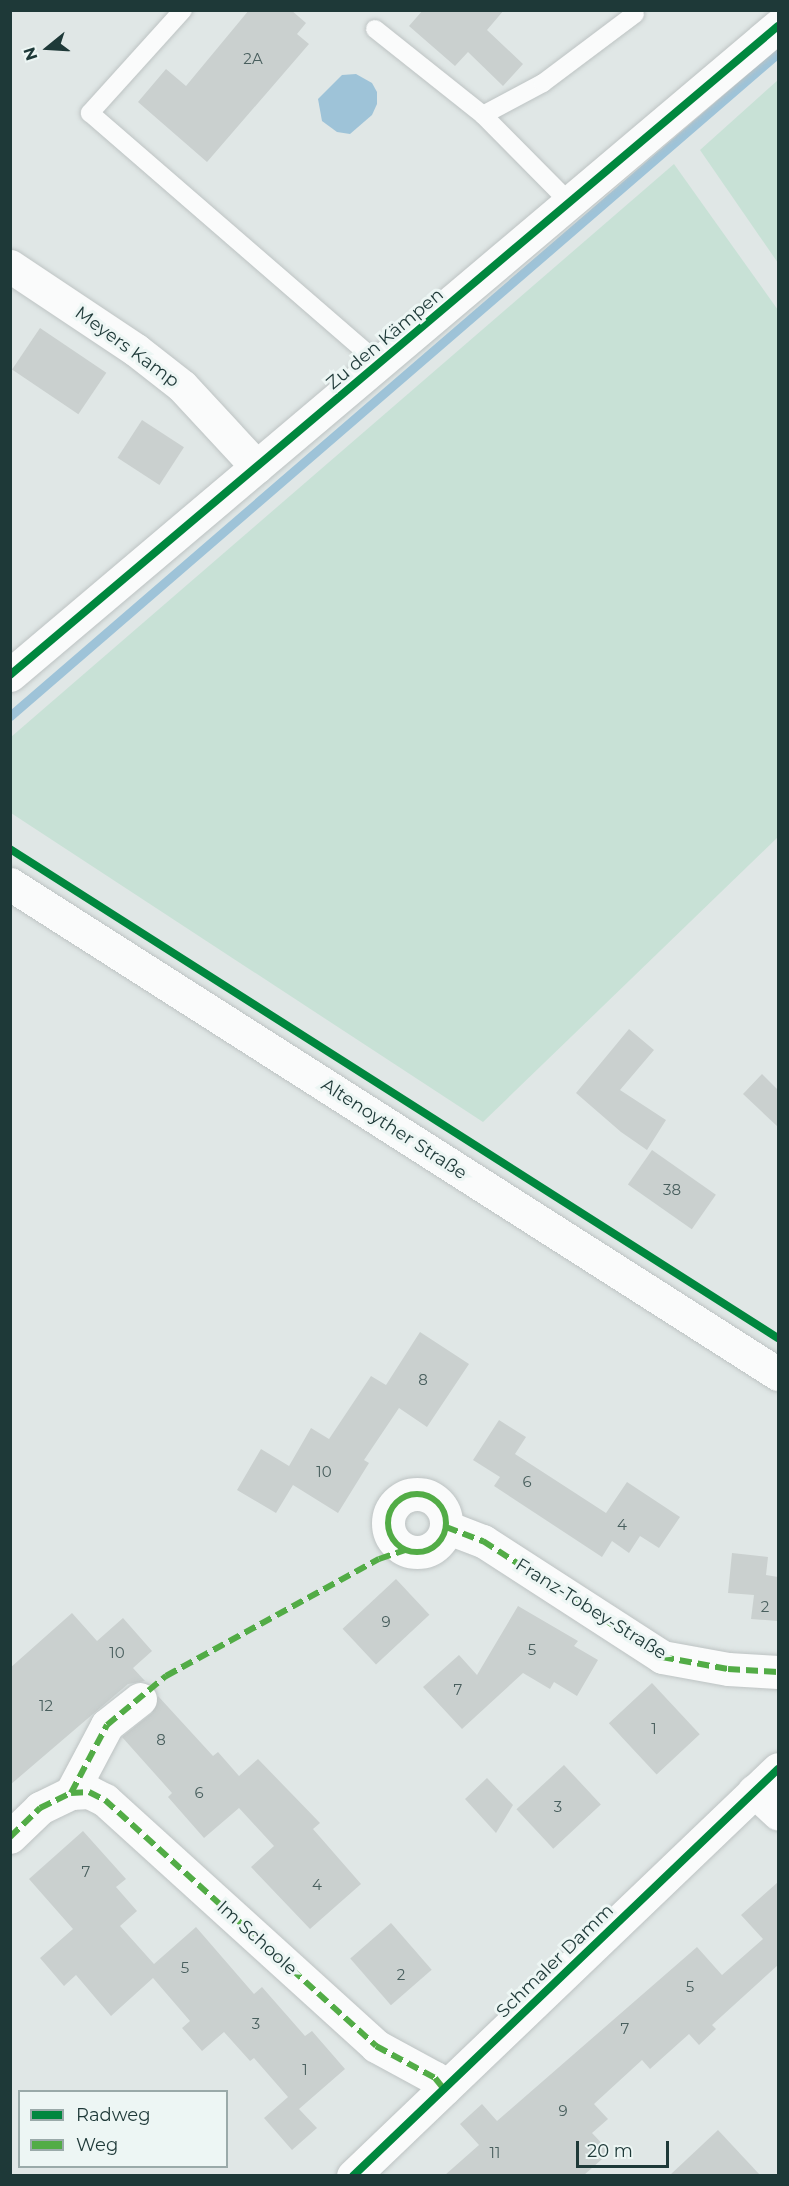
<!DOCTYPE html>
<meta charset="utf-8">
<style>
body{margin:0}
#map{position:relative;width:789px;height:2186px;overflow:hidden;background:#e0e7e6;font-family:Montserrat,sans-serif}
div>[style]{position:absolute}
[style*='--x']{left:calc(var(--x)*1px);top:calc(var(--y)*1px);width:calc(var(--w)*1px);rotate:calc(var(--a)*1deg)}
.green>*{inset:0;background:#c8e1d6}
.water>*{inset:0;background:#9ec3d8}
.stream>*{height:9px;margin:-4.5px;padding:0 4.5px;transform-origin:4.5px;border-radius:4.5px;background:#9ec3d8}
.building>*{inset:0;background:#cad0cf;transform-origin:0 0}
.roads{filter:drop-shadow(0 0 2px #bdc3c3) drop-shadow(0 0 2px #bdc3c3)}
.lane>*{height:18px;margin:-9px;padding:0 9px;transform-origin:9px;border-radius:9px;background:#fafbfb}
.street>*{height:33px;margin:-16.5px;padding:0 16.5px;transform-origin:16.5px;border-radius:16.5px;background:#fafbfb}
.street>.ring{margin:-16.5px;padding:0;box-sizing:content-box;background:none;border:33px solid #fafbfb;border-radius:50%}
.secondary>*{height:33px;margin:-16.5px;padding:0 16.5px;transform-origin:16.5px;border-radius:16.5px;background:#fafbfb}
.quiet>*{height:6px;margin-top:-3px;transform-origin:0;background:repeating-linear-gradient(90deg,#52ac46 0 12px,transparent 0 18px)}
.quiet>.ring{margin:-3px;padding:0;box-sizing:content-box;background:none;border:6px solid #52ac46;border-radius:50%}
.cycleway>*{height:8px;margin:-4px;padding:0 4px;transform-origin:4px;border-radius:4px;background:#00873e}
span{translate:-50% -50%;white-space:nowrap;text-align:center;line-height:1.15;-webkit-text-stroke:6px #edf6f4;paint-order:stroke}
.number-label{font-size:15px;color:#495f5e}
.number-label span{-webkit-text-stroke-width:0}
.street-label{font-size:18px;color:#1e3938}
.frame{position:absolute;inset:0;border:12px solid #1e3938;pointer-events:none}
.legend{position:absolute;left:18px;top:2090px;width:210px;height:78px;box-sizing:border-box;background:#edf6f4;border:2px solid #9aaaa9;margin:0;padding:8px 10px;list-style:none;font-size:18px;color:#1e3938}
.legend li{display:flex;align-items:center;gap:12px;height:30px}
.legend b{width:30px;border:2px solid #9aaaa9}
.north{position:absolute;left:18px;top:18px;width:60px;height:60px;-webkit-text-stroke:4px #edf6f4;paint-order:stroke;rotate:252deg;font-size:16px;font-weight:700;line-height:24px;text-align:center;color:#1e3938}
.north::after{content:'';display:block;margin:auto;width:21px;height:27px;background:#1e3938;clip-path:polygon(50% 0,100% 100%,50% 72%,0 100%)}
.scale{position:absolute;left:576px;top:2141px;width:93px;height:27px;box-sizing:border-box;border:3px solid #1e3938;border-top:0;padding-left:8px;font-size:18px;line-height:21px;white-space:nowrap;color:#1e3938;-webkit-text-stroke:4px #edf6f4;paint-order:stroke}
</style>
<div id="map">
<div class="green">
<div style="clip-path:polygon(778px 80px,778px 263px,700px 150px)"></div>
<div style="clip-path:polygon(674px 164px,778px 310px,778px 837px,483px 1122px,11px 813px,11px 737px)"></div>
</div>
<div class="water">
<div style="clip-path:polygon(356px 74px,372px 83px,377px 92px,377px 104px,372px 115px,350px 134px,337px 132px,322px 121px,318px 99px,342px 75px)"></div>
</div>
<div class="stream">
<div style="--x:10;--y:716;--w:1015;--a:-40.8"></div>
</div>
<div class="building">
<div style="clip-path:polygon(249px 10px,291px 10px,306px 23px,297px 34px,309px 44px,207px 162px,138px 102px,166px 69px,186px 86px)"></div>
<div style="clip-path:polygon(423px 10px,504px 10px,487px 30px,523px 64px,503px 86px,468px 52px,455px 66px,409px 26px)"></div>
<div style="left:40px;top:328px;width:80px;height:50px;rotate:34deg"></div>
<div style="left:142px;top:420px;width:50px;height:45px;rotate:33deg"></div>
<div style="clip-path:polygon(629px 1029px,654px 1050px,620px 1090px,666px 1120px,647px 1150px,621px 1132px,576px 1093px)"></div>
<div style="clip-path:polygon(762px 1074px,778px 1090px,778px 1127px,743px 1094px)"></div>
<div style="left:652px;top:1150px;width:78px;height:42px;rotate:35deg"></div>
<div style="clip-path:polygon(420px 1332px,469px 1364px,427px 1427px,399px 1408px,364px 1460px,369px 1463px,338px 1513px,293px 1485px,276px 1513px,237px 1490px,261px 1449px,289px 1466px,311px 1428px,329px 1439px,371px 1376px,386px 1385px)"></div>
<div style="clip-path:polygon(499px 1420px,526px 1437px,515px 1454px,606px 1513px,627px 1482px,680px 1517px,659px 1548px,640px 1536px,629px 1553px,612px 1541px,602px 1557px,494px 1486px,500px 1477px,473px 1460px)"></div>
<div style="clip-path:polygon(732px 1553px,768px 1557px,766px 1575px,778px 1577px,778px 1621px,751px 1619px,754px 1595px,728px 1593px)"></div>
<div style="left:396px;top:1579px;width:49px;height:73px;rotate:47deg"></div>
<div style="clip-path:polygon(518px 1606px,578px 1641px,574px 1646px,598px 1660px,577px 1696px,554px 1682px,550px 1689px,523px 1673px,462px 1729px,423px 1687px,459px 1655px,477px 1675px)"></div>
<div style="clip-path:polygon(72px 1613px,97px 1641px,123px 1618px,152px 1651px,133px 1668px,145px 1681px,128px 1684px,10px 1785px,10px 1668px)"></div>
<div style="left:652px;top:1683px;width:70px;height:59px;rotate:47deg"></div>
<div style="clip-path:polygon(158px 1696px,213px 1756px,218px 1752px,239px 1776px,258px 1759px,320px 1823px,313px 1829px,361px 1884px,310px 1929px,251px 1867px,274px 1846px,239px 1808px,204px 1838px,168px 1797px,172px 1793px,122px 1737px,152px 1713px)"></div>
<div style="left:564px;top:1765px;width:54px;height:65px;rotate:47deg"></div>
<div style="clip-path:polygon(487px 1778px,513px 1805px,496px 1833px,465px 1799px)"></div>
<div style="clip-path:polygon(83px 1831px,126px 1879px,116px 1887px,137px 1911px,120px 1926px,154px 1964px,196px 1927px,254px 1994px,262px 1987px,305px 2036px,312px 2031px,345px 2069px,299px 2109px,317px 2128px,292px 2150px,264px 2118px,288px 2097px,254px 2058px,250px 2061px,224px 2032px,202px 2051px,182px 2028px,190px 2021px,153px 1978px,111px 2016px,76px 1975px,64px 1986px,40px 1958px,73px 1929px,29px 1879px)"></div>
<div style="clip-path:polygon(778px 1882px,778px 1965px,712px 2025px,716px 2029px,699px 2045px,689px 2034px,650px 2069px,642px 2060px,594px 2104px,608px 2119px,592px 2133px,610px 2152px,584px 2175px,445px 2175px,479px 2145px,460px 2124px,482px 2104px,497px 2121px,697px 1947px,722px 1975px,763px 1939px,741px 1915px)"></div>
<div style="left:391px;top:1923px;width:62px;height:54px;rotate:49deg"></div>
<div style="clip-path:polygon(718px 2130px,760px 2175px,670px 2175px)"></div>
</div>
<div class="roads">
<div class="lane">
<div style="--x:183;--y:10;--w:139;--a:132.1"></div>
<div style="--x:90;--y:113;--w:382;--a:40.9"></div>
<div style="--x:375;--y:29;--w:138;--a:38.5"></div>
<div style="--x:483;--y:115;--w:124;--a:45.3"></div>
<div style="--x:483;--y:115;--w:68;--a:-28.1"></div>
<div style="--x:543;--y:83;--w:115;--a:-36.9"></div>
</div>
<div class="street">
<div style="--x:10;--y:266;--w:151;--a:33.7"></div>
<div style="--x:136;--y:350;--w:58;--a:38"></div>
<div style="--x:182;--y:386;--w:110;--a:47.2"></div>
<div style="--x:10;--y:675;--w:1005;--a:-40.2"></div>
<div class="ring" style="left:388px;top:1494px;width:25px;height:25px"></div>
<div style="--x:446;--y:1527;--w:40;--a:21"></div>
<div style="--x:483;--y:1541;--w:213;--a:32.9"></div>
<div style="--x:662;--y:1657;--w:67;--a:10.3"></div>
<div style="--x:728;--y:1669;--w:50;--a:3.4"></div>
<div style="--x:754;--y:1791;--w:33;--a:43"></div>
<div style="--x:71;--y:1793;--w:77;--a:-62.1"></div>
<div style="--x:107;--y:1725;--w:42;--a:-38.2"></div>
<div style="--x:10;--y:1837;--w:42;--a:-44"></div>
<div style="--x:40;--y:1808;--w:34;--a:-26"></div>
<div style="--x:71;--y:1793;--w:18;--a:-3"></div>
<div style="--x:89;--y:1792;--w:18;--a:27"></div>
<div style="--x:105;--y:1800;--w:366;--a:42.2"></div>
<div style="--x:376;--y:2046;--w:67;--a:28.5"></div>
<div style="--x:435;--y:2078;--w:14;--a:51"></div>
<div style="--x:353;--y:2176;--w:588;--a:-43.76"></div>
</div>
<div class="secondary">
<div style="--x:10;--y:884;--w:911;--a:32.54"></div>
</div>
</div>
<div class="quiet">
<div class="ring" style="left:388px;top:1494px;width:52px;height:52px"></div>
<div style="--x:446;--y:1527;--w:40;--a:21"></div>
<div style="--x:483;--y:1541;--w:213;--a:32.9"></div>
<div style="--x:662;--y:1657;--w:67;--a:10.3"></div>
<div style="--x:728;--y:1669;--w:50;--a:3.4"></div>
<div style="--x:71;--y:1793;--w:77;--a:-62.1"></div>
<div style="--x:107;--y:1725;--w:77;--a:-39.7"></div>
<div style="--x:166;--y:1676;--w:243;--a:-28.8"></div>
<div style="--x:379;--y:1559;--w:28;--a:-19"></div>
<div style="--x:10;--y:1837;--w:42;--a:-44"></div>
<div style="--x:40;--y:1808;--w:34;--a:-26"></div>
<div style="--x:71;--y:1793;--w:18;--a:-3"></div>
<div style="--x:89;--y:1792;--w:18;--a:27"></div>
<div style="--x:105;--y:1800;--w:366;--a:42.2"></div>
<div style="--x:376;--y:2046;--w:67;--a:28.5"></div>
<div style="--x:435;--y:2078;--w:14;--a:51"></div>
</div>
<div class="cycleway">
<div style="--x:10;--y:675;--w:1005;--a:-40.2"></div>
<div style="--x:10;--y:849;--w:910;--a:32.49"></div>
<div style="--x:353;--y:2176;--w:588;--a:-43.76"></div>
</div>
<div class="number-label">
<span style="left:253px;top:59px">2A</span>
<span style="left:672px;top:1190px">38</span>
<span style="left:423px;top:1380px">8</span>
<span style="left:324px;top:1472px">10</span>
<span style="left:527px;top:1482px">6</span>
<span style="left:622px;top:1525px">4</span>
<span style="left:765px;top:1607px">2</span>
<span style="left:386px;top:1622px">9</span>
<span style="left:532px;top:1650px">5</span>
<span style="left:117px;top:1653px">10</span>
<span style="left:458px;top:1690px">7</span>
<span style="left:46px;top:1706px">12</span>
<span style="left:654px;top:1729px">1</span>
<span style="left:161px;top:1740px">8</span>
<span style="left:199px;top:1793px">6</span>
<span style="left:558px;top:1807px">3</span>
<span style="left:86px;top:1872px">7</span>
<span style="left:317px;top:1885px">4</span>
<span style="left:185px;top:1968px">5</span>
<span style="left:401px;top:1975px">2</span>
<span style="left:690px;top:1987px">5</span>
<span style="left:256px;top:2024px">3</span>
<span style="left:625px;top:2029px">7</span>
<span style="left:305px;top:2070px">1</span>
<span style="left:563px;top:2111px">9</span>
<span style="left:495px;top:2153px">11</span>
</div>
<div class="street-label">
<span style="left:385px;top:339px;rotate:-40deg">Zu den Kämpen</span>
<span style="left:127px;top:347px;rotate:36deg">Meyers Kamp</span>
<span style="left:394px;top:1129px;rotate:33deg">Altenoyther Straße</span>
<span style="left:591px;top:1609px;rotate:32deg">Franz-Tobey-Straße</span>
<span style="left:257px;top:1938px;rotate:42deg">Im Schoole</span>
<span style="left:555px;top:1961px;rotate:-44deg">Schmaler Damm</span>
</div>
<div class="frame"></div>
<ul class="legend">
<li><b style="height:8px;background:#00873e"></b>Radweg</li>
<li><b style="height:8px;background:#52ac46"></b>Weg</li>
</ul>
<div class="north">N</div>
<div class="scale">20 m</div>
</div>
